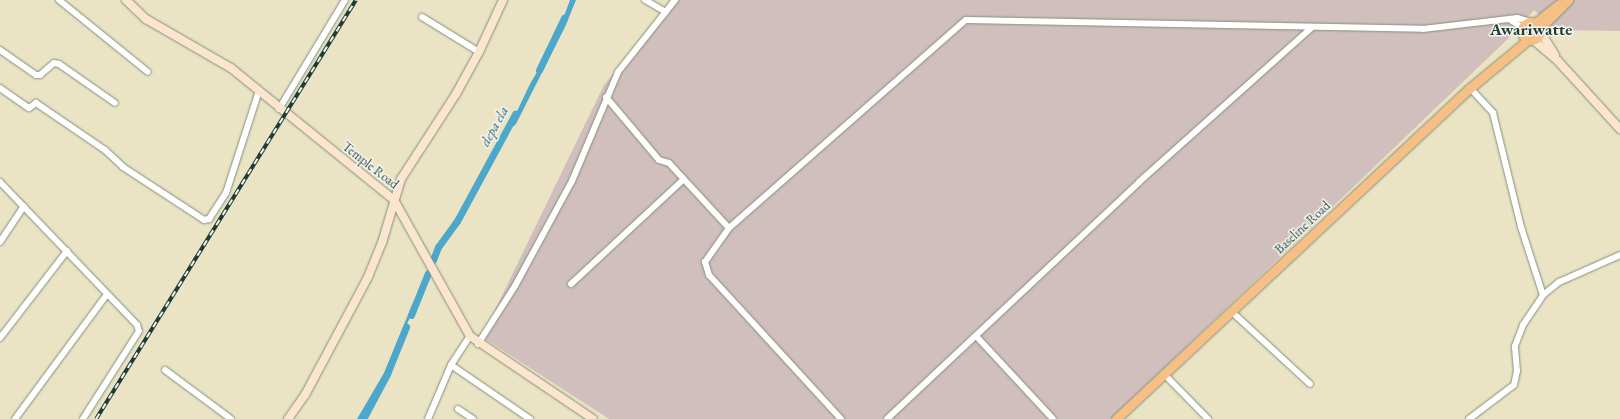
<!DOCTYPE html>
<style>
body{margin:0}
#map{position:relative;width:1620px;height:419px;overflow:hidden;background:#eae4c5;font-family:"EB Garamond",serif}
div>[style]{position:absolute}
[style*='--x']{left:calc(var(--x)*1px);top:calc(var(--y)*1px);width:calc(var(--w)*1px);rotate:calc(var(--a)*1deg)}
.industrial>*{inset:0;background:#d1bfbe}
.water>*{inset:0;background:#4da7cb}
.canal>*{height:7px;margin:-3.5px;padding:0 3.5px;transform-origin:3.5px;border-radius:3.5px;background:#4da7cb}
.roads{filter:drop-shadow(0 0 1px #84907c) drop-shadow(0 0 1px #84907c)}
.street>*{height:6px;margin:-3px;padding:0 3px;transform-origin:3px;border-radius:3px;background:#fff}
.secondary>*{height:8px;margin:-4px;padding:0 4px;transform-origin:4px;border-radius:4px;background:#fbe5cf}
.primary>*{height:9px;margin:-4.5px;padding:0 4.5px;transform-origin:4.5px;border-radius:4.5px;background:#f5bf86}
.primary>.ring{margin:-4.5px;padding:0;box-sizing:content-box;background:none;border:9px solid #f5bf86;border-radius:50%}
.rail>*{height:3.5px;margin-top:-1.75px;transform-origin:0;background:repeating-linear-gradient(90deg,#f6f6f2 0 6px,#1f3d34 0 12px);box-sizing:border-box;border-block:1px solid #1f3d34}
span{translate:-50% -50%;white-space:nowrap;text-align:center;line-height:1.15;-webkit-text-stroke:3px #f6f6f2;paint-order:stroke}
.street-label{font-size:13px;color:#1f3d34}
.water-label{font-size:14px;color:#2d5d61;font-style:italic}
.district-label{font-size:17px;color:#1f3d34;font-weight:700}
</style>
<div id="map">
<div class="industrial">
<div style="clip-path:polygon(672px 0,1620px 0,1620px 31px,1557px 30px,1534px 10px,1513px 34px,1111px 419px,609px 419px,482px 337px,604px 85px)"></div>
</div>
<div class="water">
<div style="clip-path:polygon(570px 0,576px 0,565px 27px,516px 124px,507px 132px,530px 84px,554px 43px)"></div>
<div style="clip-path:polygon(412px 305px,415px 306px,397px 347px,386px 382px,378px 391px,365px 419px,357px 419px,384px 373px)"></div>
</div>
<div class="canal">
<div style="--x:539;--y:70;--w:58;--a:-64.3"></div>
<div style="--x:433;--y:260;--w:14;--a:-69"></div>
<div style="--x:438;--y:247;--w:32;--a:-54"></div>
<div style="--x:457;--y:221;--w:122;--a:-61.5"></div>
<div style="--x:411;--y:315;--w:45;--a:-68"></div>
<div style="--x:363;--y:419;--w:51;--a:-61.9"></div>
<div style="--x:387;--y:374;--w:51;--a:-68"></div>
</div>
<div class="roads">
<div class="street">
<div style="--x:59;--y:0;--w:114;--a:39"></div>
<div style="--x:645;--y:0;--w:24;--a:30"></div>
<div style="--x:422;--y:17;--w:67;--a:31.6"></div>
<div style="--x:1509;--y:19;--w:17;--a:33"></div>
<div style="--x:0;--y:50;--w:44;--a:34.8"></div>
<div style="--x:36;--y:75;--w:4;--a:0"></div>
<div style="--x:40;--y:75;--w:18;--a:-41"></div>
<div style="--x:54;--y:63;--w:5;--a:11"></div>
<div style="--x:59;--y:64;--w:68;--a:34.9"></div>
<div style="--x:0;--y:88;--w:35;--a:35"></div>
<div style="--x:29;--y:108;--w:9;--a:-36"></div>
<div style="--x:36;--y:103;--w:83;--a:34.3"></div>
<div style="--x:105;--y:150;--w:25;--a:43"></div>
<div style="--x:123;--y:167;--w:97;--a:33.2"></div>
<div style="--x:204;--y:220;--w:5;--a:-11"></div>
<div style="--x:209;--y:219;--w:31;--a:-57"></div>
<div style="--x:226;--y:193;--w:107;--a:-72.1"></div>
<div style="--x:1470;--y:88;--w:34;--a:47"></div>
<div style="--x:1493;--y:113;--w:117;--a:76.2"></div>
<div style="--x:1521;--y:227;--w:71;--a:72.1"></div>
<div style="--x:606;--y:97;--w:82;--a:49.9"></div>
<div style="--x:659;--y:160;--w:10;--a:17"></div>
<div style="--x:669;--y:163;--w:88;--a:47.3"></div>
<div style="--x:279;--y:109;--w:127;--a:-58.8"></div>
<div style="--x:0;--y:182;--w:198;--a:46.2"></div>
<div style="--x:137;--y:325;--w:6;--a:72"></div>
<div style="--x:139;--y:331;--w:104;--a:122.5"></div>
<div style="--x:0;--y:242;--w:43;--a:-56.3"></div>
<div style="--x:571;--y:284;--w:154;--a:-42.9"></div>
<div style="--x:1232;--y:312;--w:106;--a:42.7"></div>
<div style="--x:976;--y:336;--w:113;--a:47.1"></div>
<div style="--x:0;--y:338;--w:110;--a:-52.4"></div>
<div style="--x:478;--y:344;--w:69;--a:-57.5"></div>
<div style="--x:515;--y:286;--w:119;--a:-61.5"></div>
<div style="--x:572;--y:181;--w:118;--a:-67.1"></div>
<div style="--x:618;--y:72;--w:92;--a:-51.6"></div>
<div style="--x:451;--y:365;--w:96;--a:34.4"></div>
<div style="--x:165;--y:370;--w:82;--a:36.6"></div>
<div style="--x:1164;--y:374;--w:63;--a:45.6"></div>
<div style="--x:458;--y:409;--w:18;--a:34"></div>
<div style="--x:15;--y:419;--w:155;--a:-53.6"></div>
<div style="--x:428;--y:419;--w:59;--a:-66.9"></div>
<div style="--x:451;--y:365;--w:35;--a:-57"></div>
<div style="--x:841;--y:419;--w:195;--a:-132.5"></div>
<div style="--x:709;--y:275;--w:14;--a:-107"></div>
<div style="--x:705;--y:262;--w:42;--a:-54.8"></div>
<div style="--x:729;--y:228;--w:315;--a:-41.3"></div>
<div style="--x:966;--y:20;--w:457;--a:1.1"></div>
<div style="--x:1423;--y:29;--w:95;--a:-6.7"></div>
<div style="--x:1517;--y:18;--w:15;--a:16"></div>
<div style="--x:887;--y:419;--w:346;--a:-43.2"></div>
<div style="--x:1139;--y:182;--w:231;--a:-41.8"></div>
<div style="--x:1469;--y:419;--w:56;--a:-37.1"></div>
<div style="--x:1514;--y:385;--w:14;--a:-78"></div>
<div style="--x:1517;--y:371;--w:25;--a:-95"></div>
<div style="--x:1515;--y:346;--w:22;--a:-69"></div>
<div style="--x:1523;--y:325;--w:36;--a:-56"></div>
<div style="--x:1543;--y:295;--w:21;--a:-39"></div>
<div style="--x:1559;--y:282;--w:67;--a:-23.9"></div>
</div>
<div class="secondary">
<div style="--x:126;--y:0;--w:28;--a:44"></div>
<div style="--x:146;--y:19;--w:98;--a:30"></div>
<div style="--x:231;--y:68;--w:210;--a:39"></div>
<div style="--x:394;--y:200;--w:156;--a:60.8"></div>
<div style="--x:470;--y:336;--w:148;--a:34"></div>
<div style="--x:1540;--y:31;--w:28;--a:58"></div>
<div style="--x:1532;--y:39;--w:34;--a:40"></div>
<div style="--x:1558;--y:61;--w:92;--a:47.6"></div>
<div style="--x:288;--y:419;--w:29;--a:-55"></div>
<div style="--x:305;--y:395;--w:134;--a:-61.9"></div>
<div style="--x:368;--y:277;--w:37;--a:-68"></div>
<div style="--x:382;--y:243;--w:67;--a:-73.5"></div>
<div style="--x:401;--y:179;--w:101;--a:-57.1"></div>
<div style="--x:456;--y:94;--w:48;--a:-61.3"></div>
<div style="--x:479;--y:52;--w:57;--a:-65.2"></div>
</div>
<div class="primary">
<div class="ring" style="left:1522px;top:22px;width:9px;height:9px"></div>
<div style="--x:1535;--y:23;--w:31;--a:-38"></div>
<div style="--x:1540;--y:28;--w:40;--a:-45"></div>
<div style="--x:1116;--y:419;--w:485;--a:-43.1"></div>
<div style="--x:1470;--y:88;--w:77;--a:-39.7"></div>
</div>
</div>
<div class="rail">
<div style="--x:96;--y:419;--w:493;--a:-58.2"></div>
</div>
<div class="street-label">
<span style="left:370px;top:166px;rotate:38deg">Temple Road</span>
<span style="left:1303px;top:228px;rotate:-43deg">Baseline Road</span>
</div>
<div class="water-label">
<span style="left:494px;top:126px;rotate:-61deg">depa ela</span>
</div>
<div class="district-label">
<span style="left:1531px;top:30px">Awariwatte</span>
</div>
</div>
